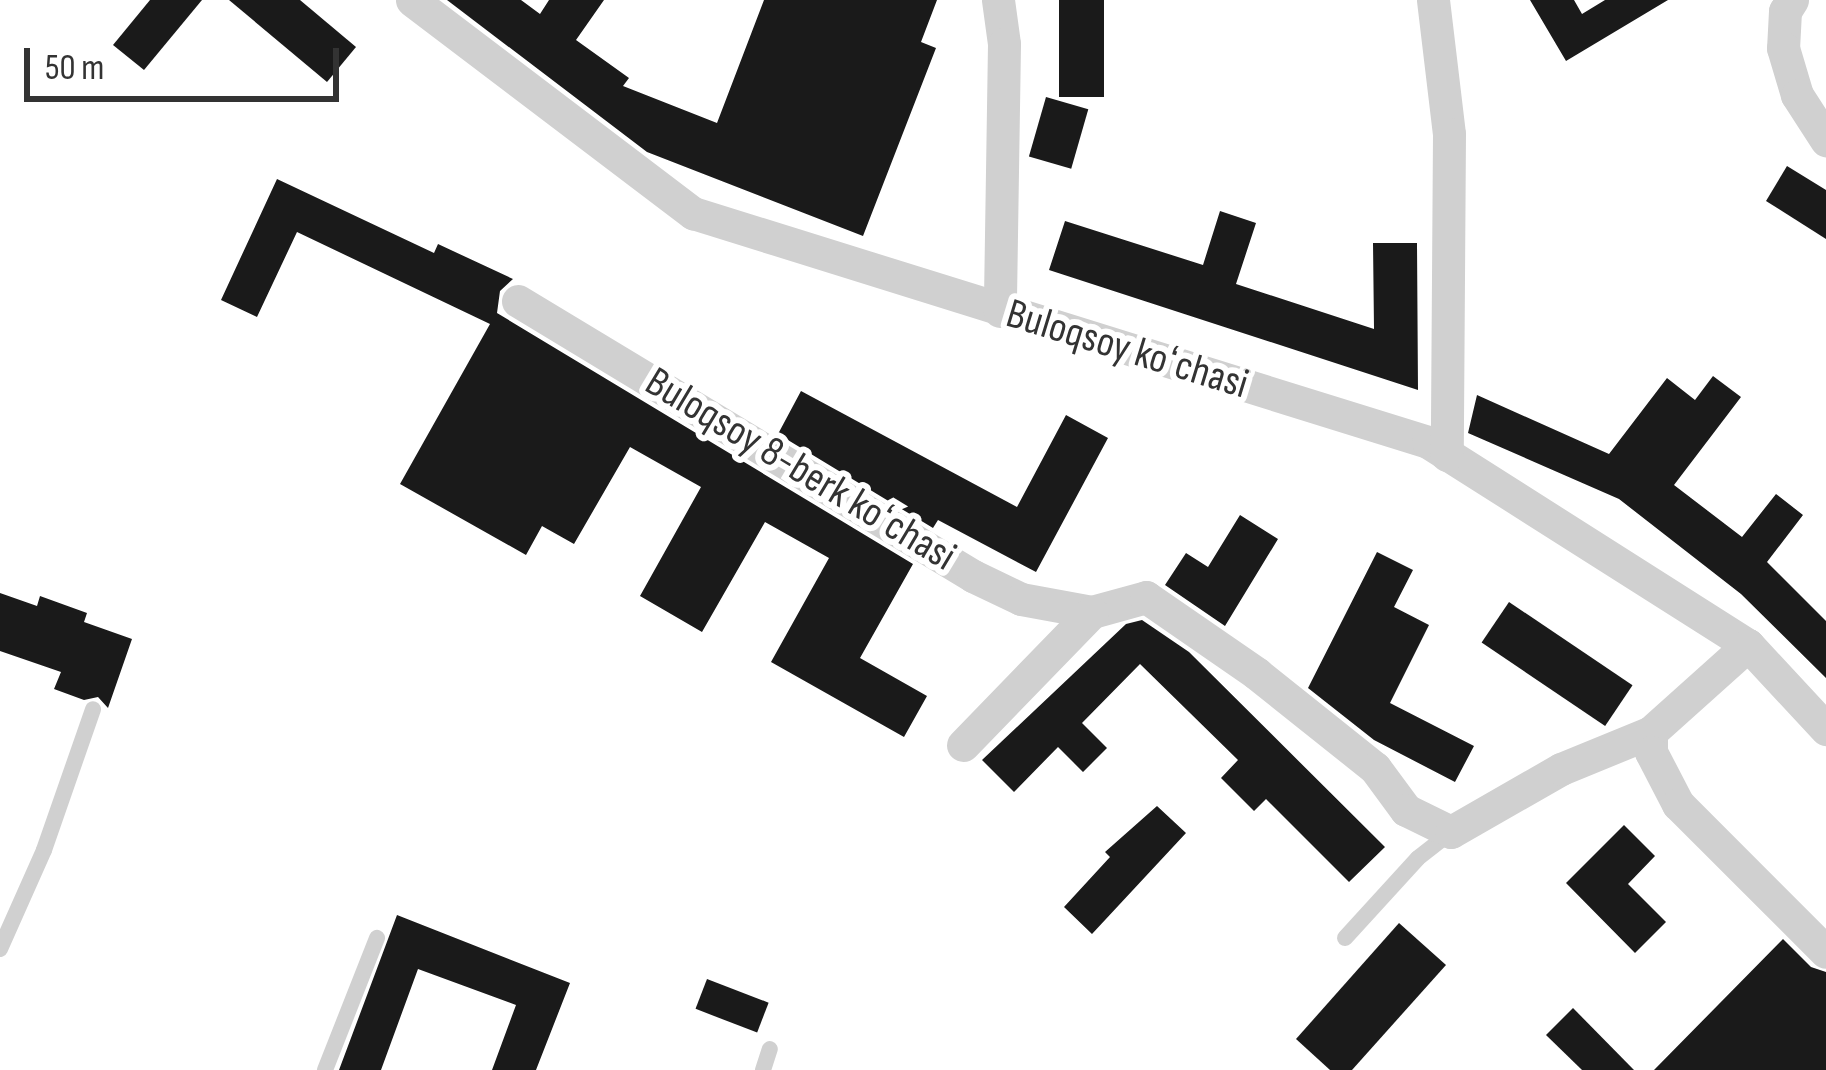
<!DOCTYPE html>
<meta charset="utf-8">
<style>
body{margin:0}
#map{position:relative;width:1826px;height:1070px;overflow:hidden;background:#fff;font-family:"Sofia Sans Condensed",sans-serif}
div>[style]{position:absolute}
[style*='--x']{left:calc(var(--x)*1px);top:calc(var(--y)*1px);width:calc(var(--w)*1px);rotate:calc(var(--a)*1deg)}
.building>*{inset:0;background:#1a1a1a;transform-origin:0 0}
.lane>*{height:16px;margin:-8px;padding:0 8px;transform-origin:8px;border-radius:8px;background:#d0d0d0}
.street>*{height:33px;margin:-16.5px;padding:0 16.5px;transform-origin:16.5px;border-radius:16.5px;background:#d0d0d0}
span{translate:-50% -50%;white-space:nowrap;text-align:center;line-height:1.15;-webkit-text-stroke:12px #fff;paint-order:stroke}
.street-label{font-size:42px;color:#333}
.scale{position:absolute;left:24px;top:48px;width:315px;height:54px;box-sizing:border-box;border:6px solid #333;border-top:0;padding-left:15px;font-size:36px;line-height:42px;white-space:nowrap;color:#333;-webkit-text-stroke:9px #fff;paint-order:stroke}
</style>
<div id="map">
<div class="building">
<div style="clip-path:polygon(150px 0,202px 0,144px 70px,113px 45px)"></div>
<div style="clip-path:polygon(229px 0,300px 0,356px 47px,327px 82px)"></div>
<div style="clip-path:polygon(447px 0,521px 0,540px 14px,549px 0,604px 0,576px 40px,629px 78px,623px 86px,717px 123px,764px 0,937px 0,921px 42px,936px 48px,863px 236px,647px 152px)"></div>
<div style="left:1059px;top:0;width:45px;height:97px"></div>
<div style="clip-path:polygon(1530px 0,1574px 0,1582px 14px,1605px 0,1668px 0,1566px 61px)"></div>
<div style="left:1046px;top:97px;width:44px;height:62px;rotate:16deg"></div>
<div style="clip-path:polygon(1787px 166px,1826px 190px,1826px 239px,1766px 201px)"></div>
<div style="clip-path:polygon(277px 179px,434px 253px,438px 244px,513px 279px,500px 291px,497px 313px,913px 564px,860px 658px,927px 696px,904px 737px,771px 662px,829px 558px,765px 522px,702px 632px,640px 596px,701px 487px,630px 447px,574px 544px,542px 526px,526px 555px,400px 484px,490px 324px,297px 232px,257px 317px,221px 300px)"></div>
<div style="clip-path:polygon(1220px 211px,1256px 223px,1236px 284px,1374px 329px,1373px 243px,1417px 243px,1418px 390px,1049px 270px,1065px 221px,1203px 265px)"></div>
<div style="clip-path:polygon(1713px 376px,1741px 397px,1674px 485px,1742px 537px,1776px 494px,1803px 515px,1767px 562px,1826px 621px,1826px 678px,1741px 594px,1619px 499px,1468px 433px,1477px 395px,1609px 454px,1667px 378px,1695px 400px)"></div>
<div style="clip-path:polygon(801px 391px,1017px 507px,1066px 415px,1108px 438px,1036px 572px,938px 520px,933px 528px,778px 434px)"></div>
<div style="clip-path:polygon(1240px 515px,1278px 539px,1225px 626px,1165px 585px,1186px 553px,1208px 567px)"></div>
<div style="clip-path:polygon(1377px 552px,1413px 570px,1394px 607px,1429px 625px,1390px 703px,1474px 746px,1455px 782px,1374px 740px,1308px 688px)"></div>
<div style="clip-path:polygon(0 593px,37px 606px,40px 596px,87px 613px,84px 622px,132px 639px,108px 708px,98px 697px,84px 700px,54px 689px,61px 672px,0 651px)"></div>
<div style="left:1509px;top:602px;width:149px;height:49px;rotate:34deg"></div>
<div style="clip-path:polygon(1142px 620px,1189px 652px,1385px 847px,1349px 882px,1266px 799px,1254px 811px,1221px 778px,1238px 760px,1140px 664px,1082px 723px,1107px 748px,1083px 772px,1058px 747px,1014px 792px,982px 760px,1126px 624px)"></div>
<div style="clip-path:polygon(1157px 806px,1186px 833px,1092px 934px,1064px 907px,1110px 857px,1105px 852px)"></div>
<div style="clip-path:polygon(1624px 825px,1655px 856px,1628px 884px,1666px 922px,1635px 953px,1566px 883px)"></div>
<div style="clip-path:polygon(397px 915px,570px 983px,536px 1070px,492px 1070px,516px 1005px,418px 969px,381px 1070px,339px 1070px)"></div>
<div style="clip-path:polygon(1399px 923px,1446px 965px,1352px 1070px,1330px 1070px,1296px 1039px)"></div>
<div style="clip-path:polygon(1783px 939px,1811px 967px,1826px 972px,1826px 1070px,1654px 1070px)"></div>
<div style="left:707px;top:979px;width:66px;height:32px;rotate:21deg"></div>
<div style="clip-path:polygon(1573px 1008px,1634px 1070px,1582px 1070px,1546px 1035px)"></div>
</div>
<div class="lane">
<div style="--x:1345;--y:938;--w:108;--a:-47.6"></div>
<div style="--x:1418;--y:858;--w:41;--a:-38"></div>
<div style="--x:0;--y:949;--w:108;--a:-66"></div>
<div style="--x:44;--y:850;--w:149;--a:-70.8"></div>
<div style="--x:325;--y:1070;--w:142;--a:-68.5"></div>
<div style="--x:763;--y:1070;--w:22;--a:-72"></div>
</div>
<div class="street">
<div style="--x:412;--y:0;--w:353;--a:37.2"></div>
<div style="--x:693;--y:213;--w:770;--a:17.31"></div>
<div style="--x:1428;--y:442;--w:379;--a:32.4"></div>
<div style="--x:1748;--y:645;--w:115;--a:47.1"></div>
<div style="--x:998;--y:0;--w:44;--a:82.2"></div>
<div style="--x:1004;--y:44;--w:267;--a:90.9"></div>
<div style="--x:1433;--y:0;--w:135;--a:83.2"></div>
<div style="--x:1449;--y:134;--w:321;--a:90.4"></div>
<div style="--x:1792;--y:0;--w:13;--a:122"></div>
<div style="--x:1785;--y:11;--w:37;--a:93"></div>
<div style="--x:1783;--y:48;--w:49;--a:73.4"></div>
<div style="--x:1797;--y:95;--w:54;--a:57.2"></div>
<div style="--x:518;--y:301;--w:532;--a:31.15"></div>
<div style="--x:973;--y:576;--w:53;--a:25.6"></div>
<div style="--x:1021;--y:599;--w:72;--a:10.4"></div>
<div style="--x:1092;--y:612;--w:56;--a:-15.5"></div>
<div style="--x:1146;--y:597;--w:134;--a:34.6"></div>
<div style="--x:1256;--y:673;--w:152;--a:38.6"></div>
<div style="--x:1375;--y:768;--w:52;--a:53.6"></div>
<div style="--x:1406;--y:810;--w:50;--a:26.1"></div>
<div style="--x:1451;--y:832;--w:127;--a:-29.8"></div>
<div style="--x:1561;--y:769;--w:97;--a:-22.3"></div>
<div style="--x:1748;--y:645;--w:130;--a:138.1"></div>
<div style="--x:1651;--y:732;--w:20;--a:90"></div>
<div style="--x:1651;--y:752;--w:59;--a:62.6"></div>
<div style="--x:1678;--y:804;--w:209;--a:45"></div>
<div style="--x:963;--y:745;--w:185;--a:-45.9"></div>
</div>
<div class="street-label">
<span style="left:1127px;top:350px;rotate:17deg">Buloqsoy koʻchasi</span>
<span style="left:800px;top:470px;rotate:31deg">Buloqsoy 8-berk koʻchasi</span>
</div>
<div class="scale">50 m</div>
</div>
